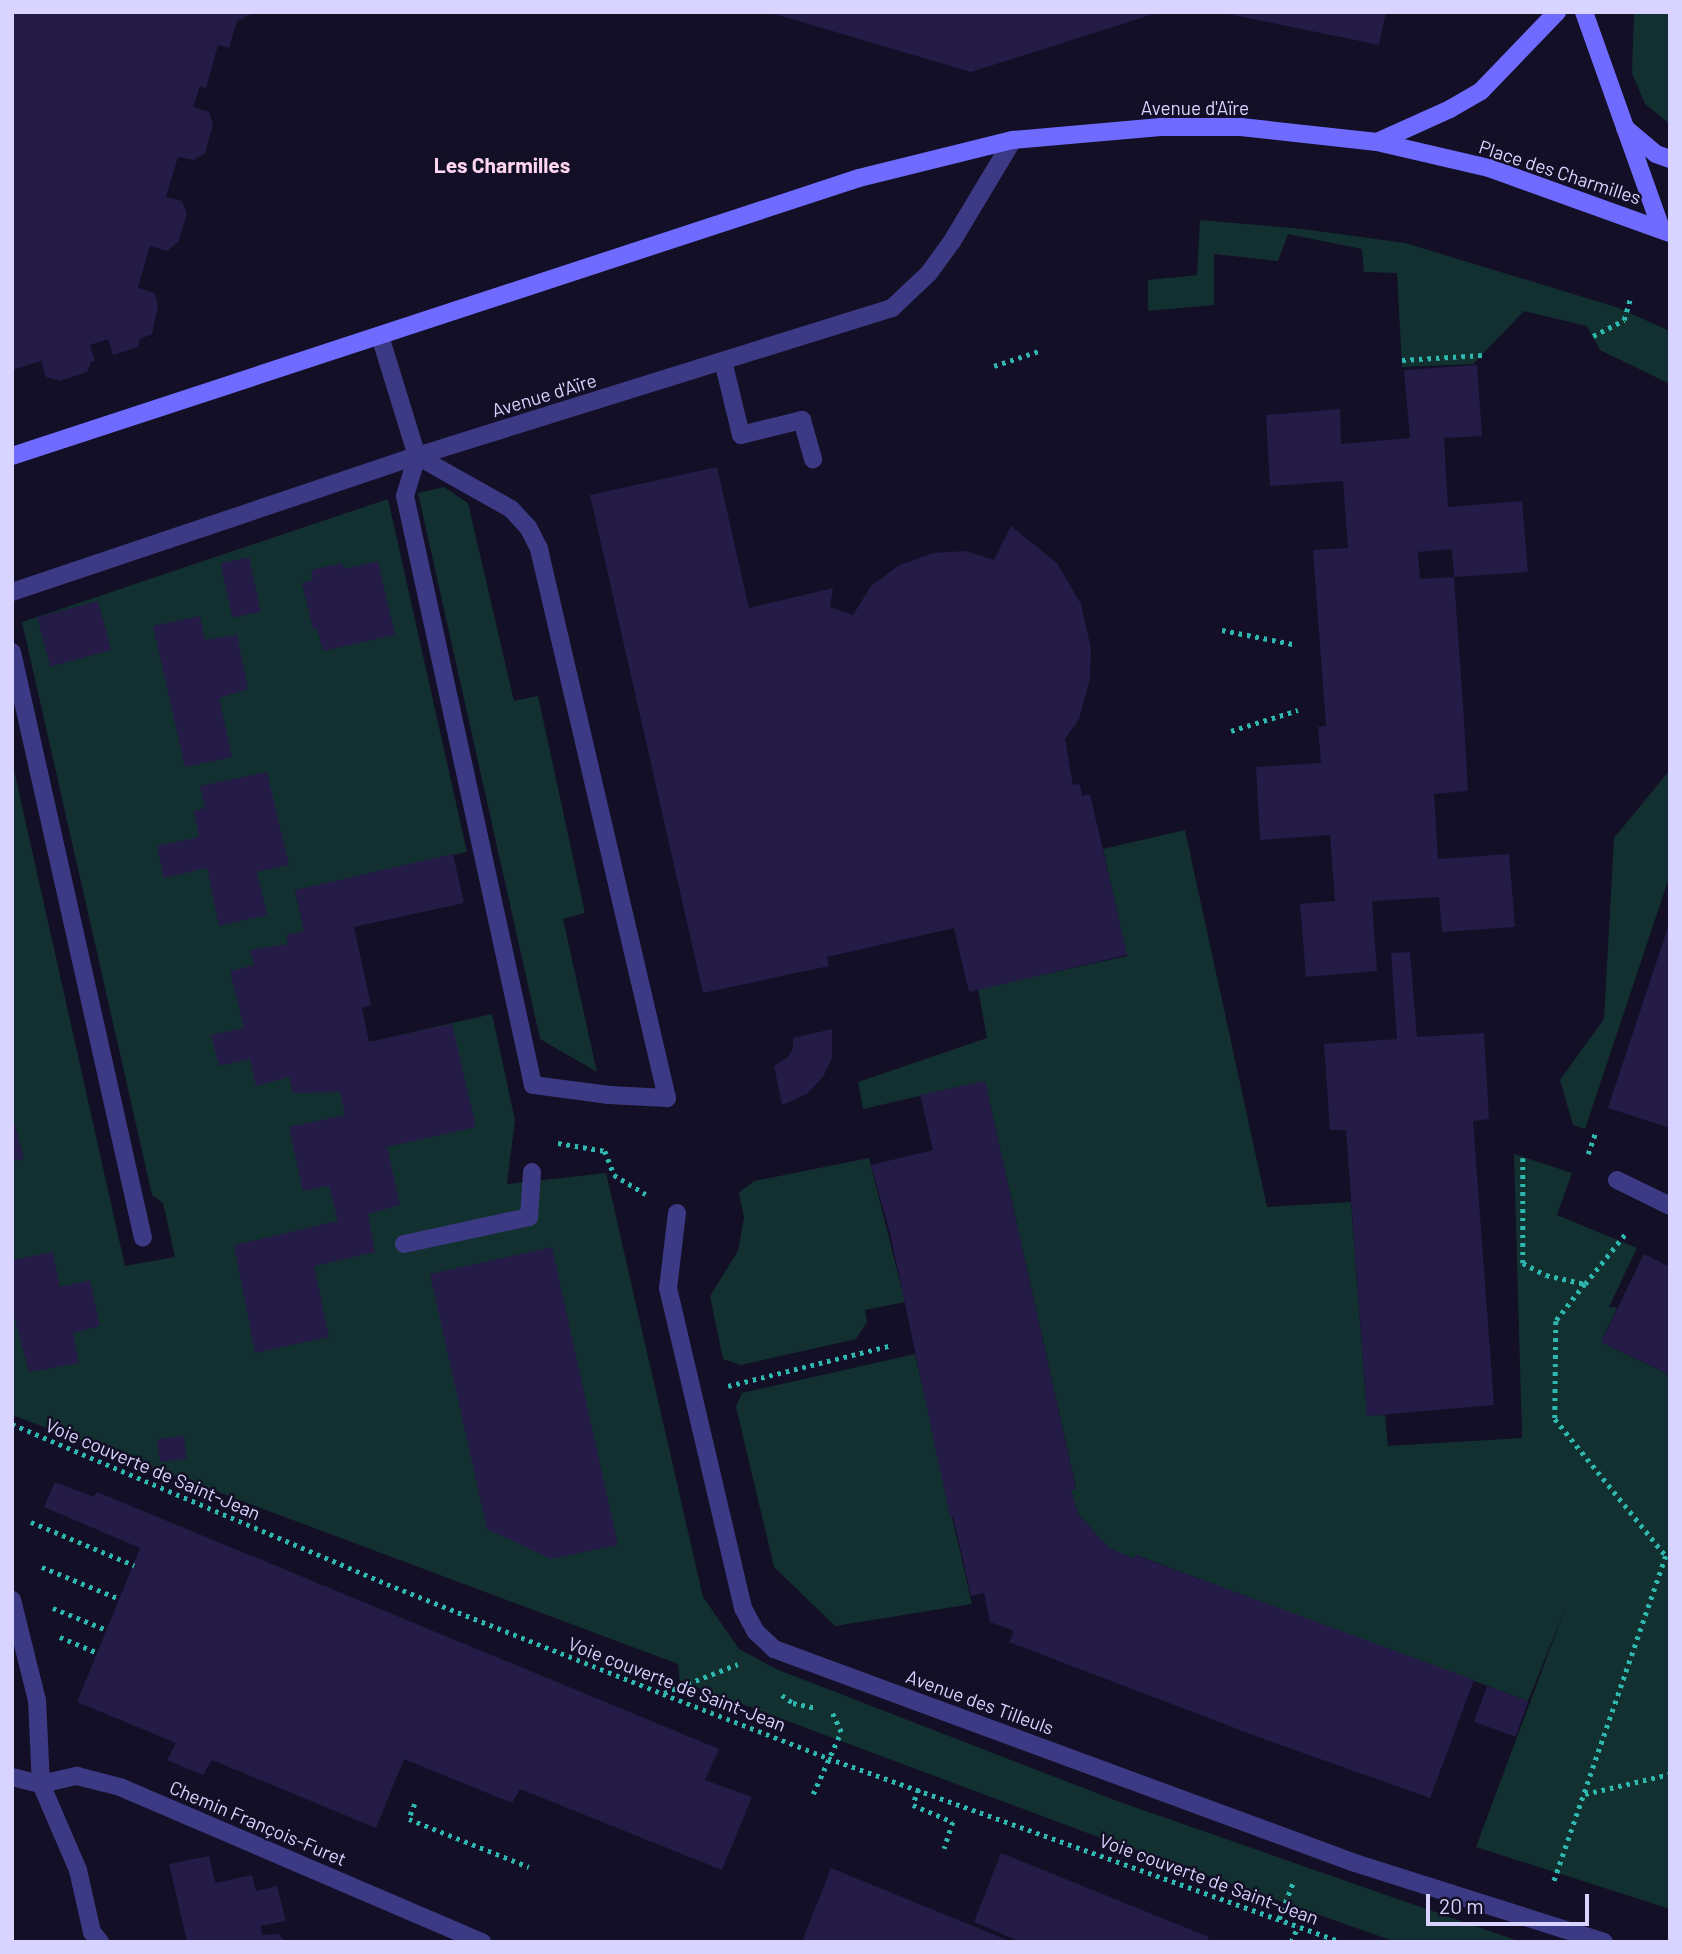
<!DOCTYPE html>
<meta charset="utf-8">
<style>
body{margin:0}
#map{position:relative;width:1682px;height:1954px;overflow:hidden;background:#130f26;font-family:Barlow,sans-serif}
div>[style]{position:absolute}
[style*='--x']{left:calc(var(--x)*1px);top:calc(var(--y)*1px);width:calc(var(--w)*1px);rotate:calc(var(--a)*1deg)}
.green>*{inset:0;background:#12302f}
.building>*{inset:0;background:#241b47;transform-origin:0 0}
.path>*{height:4.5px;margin-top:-2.25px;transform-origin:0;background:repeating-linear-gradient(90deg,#2fb8b0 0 3.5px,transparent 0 8.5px)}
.lane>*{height:18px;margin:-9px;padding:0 9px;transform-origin:9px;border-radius:9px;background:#3d3a85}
.street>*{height:18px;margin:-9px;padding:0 9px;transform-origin:9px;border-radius:9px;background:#3d3a85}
.secondary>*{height:18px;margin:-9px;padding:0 9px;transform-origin:9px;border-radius:9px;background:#6f6bff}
span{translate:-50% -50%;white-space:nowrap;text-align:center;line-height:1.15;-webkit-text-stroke:5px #130f26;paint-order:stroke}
.street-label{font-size:19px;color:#d9d4ff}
.neighbourhood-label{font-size:21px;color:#ffd6f0;font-weight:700}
.frame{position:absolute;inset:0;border:14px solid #d9d4ff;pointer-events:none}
.scale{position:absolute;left:1426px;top:1894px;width:163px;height:32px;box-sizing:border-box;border:4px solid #d9d4ff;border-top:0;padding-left:9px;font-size:21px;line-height:24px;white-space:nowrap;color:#d9d4ff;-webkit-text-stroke:5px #130f26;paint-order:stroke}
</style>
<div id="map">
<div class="green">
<div style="clip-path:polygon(1634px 12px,1670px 12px,1670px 124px,1645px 104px,1632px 73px)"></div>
<div style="clip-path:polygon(1200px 220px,1303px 229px,1405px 243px,1616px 307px,1670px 331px,1670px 384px,1600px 350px,1587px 326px,1524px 311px,1473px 364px,1402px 367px,1397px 273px,1364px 272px,1362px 249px,1288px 234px,1278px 261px,1214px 254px,1214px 305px,1148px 311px,1148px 280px,1197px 275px)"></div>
<div style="clip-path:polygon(444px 487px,468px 503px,514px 701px,538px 696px,585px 913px,563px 919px,597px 1072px,540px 1039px,418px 493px)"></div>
<div style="clip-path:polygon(388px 499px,467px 852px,295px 891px,323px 1010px,369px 1042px,492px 1014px,515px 1120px,507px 1184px,606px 1173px,703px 1597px,739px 1649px,776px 1669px,1117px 1801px,1521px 1942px,1396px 1942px,1093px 1835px,680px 1681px,678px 1664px,12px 1415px,12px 761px,125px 1266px,175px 1257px,163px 1203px,152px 1195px,22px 622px)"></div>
<div style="clip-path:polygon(1670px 770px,1670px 875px,1585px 1129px,1573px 1125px,1560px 1080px,1604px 1019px,1614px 838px)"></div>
<div style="clip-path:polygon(1185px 830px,1267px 1207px,1351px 1202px,1367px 1415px,1385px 1415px,1388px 1446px,1522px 1438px,1514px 1154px,1572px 1173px,1557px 1215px,1637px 1248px,1609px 1307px,1617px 1308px,1601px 1342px,1670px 1375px,1670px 1909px,1476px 1847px,1566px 1606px,1528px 1701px,1136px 1555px,1134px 1559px,1109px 1548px,1078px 1514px,1071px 1490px,1076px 1488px,985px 1081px,863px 1109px,858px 1082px,987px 1038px,978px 989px,1127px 956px,1103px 849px)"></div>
<div style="clip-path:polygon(869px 1158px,905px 1302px,865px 1310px,867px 1322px,856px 1339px,741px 1365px,723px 1359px,710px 1296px,738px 1251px,744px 1218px,739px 1193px,754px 1181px)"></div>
<div style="clip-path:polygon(915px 1354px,972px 1604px,835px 1626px,774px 1567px,736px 1407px,742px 1393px)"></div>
</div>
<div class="building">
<div style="clip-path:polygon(12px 12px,256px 12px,237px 21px,229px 48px,218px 45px,206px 88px,200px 86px,193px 107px,209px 112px,213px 124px,205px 153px,194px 160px,178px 157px,166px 197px,182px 201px,187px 214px,178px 242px,167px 251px,150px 246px,144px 266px,138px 288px,155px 293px,158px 306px,152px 334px,140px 339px,138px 347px,113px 355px,108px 339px,90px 345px,95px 361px,91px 362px,87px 372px,60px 381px,46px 377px,41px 361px,12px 370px)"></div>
<div style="clip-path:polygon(1160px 12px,971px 72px,771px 13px,771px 12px)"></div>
<div style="clip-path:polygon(1219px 12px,1386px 12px,1379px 45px)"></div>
<div style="clip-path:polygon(1477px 365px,1482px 436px,1444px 438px,1448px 507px,1522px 501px,1528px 572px,1454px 577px,1452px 549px,1418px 552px,1420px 579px,1454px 577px,1464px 719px,1468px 791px,1434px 794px,1438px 859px,1509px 854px,1515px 927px,1442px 932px,1439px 897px,1372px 901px,1377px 971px,1306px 977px,1300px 904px,1335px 901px,1330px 835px,1260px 840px,1256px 767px,1321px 763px,1318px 727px,1326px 726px,1313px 550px,1348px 548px,1343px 481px,1270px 486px,1266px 415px,1340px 409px,1341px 444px,1410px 438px,1404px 370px)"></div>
<div style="clip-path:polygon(717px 467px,749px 608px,833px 588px,830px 607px,853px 615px,871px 586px,898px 566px,933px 553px,966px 551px,994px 560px,1011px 526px,1057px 563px,1081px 604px,1091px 649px,1090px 679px,1079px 719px,1065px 739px,1073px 785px,1080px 784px,1082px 796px,1090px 794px,1127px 955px,969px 992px,954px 928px,827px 957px,829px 966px,703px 993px,590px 495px)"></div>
<div style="left:249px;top:557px;width:56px;height:29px;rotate:78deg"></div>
<div style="clip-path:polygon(378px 561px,395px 635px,323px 651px,317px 628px,313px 629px,302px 583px,313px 580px,311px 570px,342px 563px,344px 569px)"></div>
<div style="left:98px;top:601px;width:51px;height:63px;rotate:75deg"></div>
<div style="clip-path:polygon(200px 616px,205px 640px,237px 635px,248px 689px,219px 698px,232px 757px,185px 767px,153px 626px)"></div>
<div style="clip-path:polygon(267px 772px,289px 865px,257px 872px,267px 915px,219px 926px,207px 868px,164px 878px,157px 846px,199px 837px,194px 811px,205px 808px,200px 786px)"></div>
<div style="clip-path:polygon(453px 854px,464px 903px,354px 927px,371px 1005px,362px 1008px,369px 1042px,452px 1024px,476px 1127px,387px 1147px,400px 1205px,368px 1214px,375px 1252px,314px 1266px,329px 1337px,255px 1353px,234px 1245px,338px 1221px,329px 1186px,303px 1191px,289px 1127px,345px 1115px,340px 1092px,293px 1093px,289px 1077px,256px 1086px,250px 1059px,219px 1066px,211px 1035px,244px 1028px,230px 971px,254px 965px,250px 950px,288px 944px,286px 935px,304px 931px,295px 890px)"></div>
<div style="clip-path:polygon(1669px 924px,1670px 924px,1670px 1128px,1608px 1108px)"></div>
<div style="clip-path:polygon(1410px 952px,1417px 1037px,1484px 1033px,1489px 1119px,1473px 1121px,1494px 1405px,1367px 1416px,1346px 1130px,1330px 1130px,1324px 1044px,1397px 1039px,1391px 953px)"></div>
<div style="clip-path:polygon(832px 1029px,832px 1058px,823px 1077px,807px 1094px,782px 1105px,774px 1066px,788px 1057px,793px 1048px,793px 1038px)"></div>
<div style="clip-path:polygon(985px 1081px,1076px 1489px,1071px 1490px,1078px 1514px,1109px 1548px,1134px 1559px,1135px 1555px,1474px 1680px,1430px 1798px,1261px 1738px,1009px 1642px,1014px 1631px,990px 1622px,984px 1593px,971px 1596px,953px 1516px,950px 1517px,890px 1233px,871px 1165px,933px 1150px,920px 1095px)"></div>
<div style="clip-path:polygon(12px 1114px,24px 1159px,12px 1162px)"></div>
<div style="clip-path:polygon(552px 1247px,618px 1545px,551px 1559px,487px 1529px,430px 1274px)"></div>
<div style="clip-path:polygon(53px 1252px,60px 1287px,90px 1280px,100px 1326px,73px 1333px,79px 1363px,29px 1372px,12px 1308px,12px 1260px)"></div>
<div style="clip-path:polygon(1644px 1254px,1670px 1267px,1670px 1375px,1601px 1342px)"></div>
<div style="left:184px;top:1436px;width:23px;height:27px;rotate:83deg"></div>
<div style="clip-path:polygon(55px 1482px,94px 1497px,97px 1492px,719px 1749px,705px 1780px,752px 1797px,722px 1870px,520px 1789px,512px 1803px,404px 1759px,376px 1828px,212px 1760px,203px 1775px,167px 1760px,176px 1743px,77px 1702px,140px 1548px,44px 1507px)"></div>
<div style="left:1487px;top:1686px;width:44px;height:38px;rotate:20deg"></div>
<div style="clip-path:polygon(1001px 1853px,1209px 1937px,1207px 1942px,1021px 1942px,974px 1922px)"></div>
<div style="clip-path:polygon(209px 1856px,215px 1883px,252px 1875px,256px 1891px,277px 1886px,286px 1921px,261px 1926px,262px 1935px,279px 1934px,285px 1942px,187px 1942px,169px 1864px)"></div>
<div style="clip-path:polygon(831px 1868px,1012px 1942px,802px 1942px)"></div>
</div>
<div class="path">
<div style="--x:1593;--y:336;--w:35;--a:-27"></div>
<div style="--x:1624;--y:320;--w:25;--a:-74"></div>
<div style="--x:1402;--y:360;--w:80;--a:-3.6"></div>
<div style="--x:994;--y:366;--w:47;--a:-18.4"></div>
<div style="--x:1222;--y:630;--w:72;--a:11.2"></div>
<div style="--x:1231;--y:731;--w:70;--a:-17.4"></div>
<div style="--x:558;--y:1143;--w:48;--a:9.7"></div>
<div style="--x:605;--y:1151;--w:26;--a:69"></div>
<div style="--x:614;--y:1175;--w:37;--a:31"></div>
<div style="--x:1588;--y:1154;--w:24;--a:-71"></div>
<div style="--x:1523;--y:1158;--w:105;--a:90"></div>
<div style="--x:1523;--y:1263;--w:26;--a:28"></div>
<div style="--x:1546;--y:1275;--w:40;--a:13"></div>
<div style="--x:1585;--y:1284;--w:47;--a:128.1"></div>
<div style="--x:1556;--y:1321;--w:98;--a:90.6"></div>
<div style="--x:1555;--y:1419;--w:176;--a:51"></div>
<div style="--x:1666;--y:1556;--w:345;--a:109"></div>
<div style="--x:1585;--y:1284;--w:65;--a:-51.2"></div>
<div style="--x:728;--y:1386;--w:169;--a:-14"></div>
<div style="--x:12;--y:1424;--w:408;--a:23.1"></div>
<div style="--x:387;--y:1584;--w:297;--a:21.7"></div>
<div style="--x:663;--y:1694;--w:177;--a:21.2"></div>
<div style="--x:828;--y:1758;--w:546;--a:19.7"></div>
<div style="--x:31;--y:1522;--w:112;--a:22.7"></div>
<div style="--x:42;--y:1567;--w:84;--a:22.3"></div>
<div style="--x:53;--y:1608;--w:58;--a:22.2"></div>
<div style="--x:60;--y:1637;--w:41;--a:22.8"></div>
<div style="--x:664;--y:1693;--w:79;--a:-21.4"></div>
<div style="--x:782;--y:1695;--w:14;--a:36"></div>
<div style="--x:793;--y:1703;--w:24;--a:12"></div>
<div style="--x:919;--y:1789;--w:17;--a:111"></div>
<div style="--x:913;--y:1805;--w:43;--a:23"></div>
<div style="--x:953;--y:1822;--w:28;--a:108"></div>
<div style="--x:813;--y:1794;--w:68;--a:-65.7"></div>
<div style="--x:841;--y:1732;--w:23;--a:-115"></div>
<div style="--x:1585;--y:1794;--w:87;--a:-13.2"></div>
<div style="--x:415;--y:1804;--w:16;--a:112"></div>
<div style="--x:409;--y:1819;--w:129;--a:21.8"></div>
<div style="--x:1279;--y:1919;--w:42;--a:-69"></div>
<div style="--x:1291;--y:1942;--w:17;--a:-66"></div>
</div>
<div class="lane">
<div style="--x:723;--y:361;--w:76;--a:76.3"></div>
<div style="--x:741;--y:435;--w:63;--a:-13.8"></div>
<div style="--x:802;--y:420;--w:41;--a:74.2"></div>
<div style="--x:417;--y:456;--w:108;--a:29.4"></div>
<div style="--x:511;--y:509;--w:25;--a:47"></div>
<div style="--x:528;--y:527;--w:25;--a:63"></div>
<div style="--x:539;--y:549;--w:564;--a:76.88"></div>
<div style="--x:667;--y:1098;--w:58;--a:-177"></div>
<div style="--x:609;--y:1095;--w:77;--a:-172.5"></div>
<div style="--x:533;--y:1085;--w:603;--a:-102.26"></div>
<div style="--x:405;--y:496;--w:42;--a:-73.3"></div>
<div style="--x:12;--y:652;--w:600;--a:77.4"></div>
<div style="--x:404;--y:1244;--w:128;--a:-12.2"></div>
<div style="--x:529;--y:1217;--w:45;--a:-86.2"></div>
</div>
<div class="street">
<div style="--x:380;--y:336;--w:126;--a:72.9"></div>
<div style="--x:12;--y:592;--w:427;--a:-18.6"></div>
<div style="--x:417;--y:456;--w:498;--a:-17.3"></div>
<div style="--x:892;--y:308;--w:51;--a:-43.4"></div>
<div style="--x:929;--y:273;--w:37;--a:-54"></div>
<div style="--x:951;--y:243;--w:120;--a:-59"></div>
<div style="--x:1617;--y:1180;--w:59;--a:26.1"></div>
<div style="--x:677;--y:1213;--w:76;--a:96.8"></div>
<div style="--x:668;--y:1288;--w:329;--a:76.8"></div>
<div style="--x:743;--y:1608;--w:27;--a:62"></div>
<div style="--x:756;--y:1632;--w:25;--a:43"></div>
<div style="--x:774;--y:1649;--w:619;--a:20.22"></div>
<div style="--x:1355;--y:1863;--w:261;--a:17.6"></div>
<div style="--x:12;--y:1600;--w:103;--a:76"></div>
<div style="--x:37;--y:1700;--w:84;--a:87.3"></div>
<div style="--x:41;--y:1784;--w:94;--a:66.7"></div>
<div style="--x:78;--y:1870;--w:64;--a:77.3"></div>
<div style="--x:92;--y:1932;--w:13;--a:51"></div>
<div style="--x:12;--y:1777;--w:30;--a:14"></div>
<div style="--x:41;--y:1784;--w:37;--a:-13"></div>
<div style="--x:77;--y:1776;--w:44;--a:14.3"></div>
<div style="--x:120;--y:1787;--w:394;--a:23.2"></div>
</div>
<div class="secondary">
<div style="--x:1584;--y:12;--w:229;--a:70.4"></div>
<div style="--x:1625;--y:128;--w:40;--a:40"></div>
<div style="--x:1656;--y:154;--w:15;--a:20"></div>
<div style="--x:1377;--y:142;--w:80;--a:-24.3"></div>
<div style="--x:1450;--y:109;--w:36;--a:-30"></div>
<div style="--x:1481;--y:91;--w:110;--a:-46.1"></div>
<div style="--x:12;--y:456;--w:891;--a:-18.17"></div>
<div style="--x:859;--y:178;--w:159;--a:-13.9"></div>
<div style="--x:1013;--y:140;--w:151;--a:-5"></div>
<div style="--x:1163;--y:127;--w:78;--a:0"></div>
<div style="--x:1241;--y:127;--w:137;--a:6.3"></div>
<div style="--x:1377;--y:142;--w:115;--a:13.1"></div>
<div style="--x:1489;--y:168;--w:192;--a:19.8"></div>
</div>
<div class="street-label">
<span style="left:1195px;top:108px">Avenue d'Aïre</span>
<span style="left:1560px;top:172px;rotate:18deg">Place des Charmilles</span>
<span style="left:544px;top:395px;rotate:-17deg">Avenue d'Aïre</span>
<span style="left:153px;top:1469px;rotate:23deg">Voie couverte de Saint-Jean</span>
<span style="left:677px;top:1684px;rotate:21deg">Voie couverte de Saint-Jean</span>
<span style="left:980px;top:1702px;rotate:20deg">Avenue des Tilleuls</span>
<span style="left:258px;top:1823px;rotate:23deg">Chemin François-Furet</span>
<span style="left:1209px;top:1879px;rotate:20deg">Voie couverte de Saint-Jean</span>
</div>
<div class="neighbourhood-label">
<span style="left:502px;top:165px">Les Charmilles</span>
</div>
<div class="frame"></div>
<div class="scale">20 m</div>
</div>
